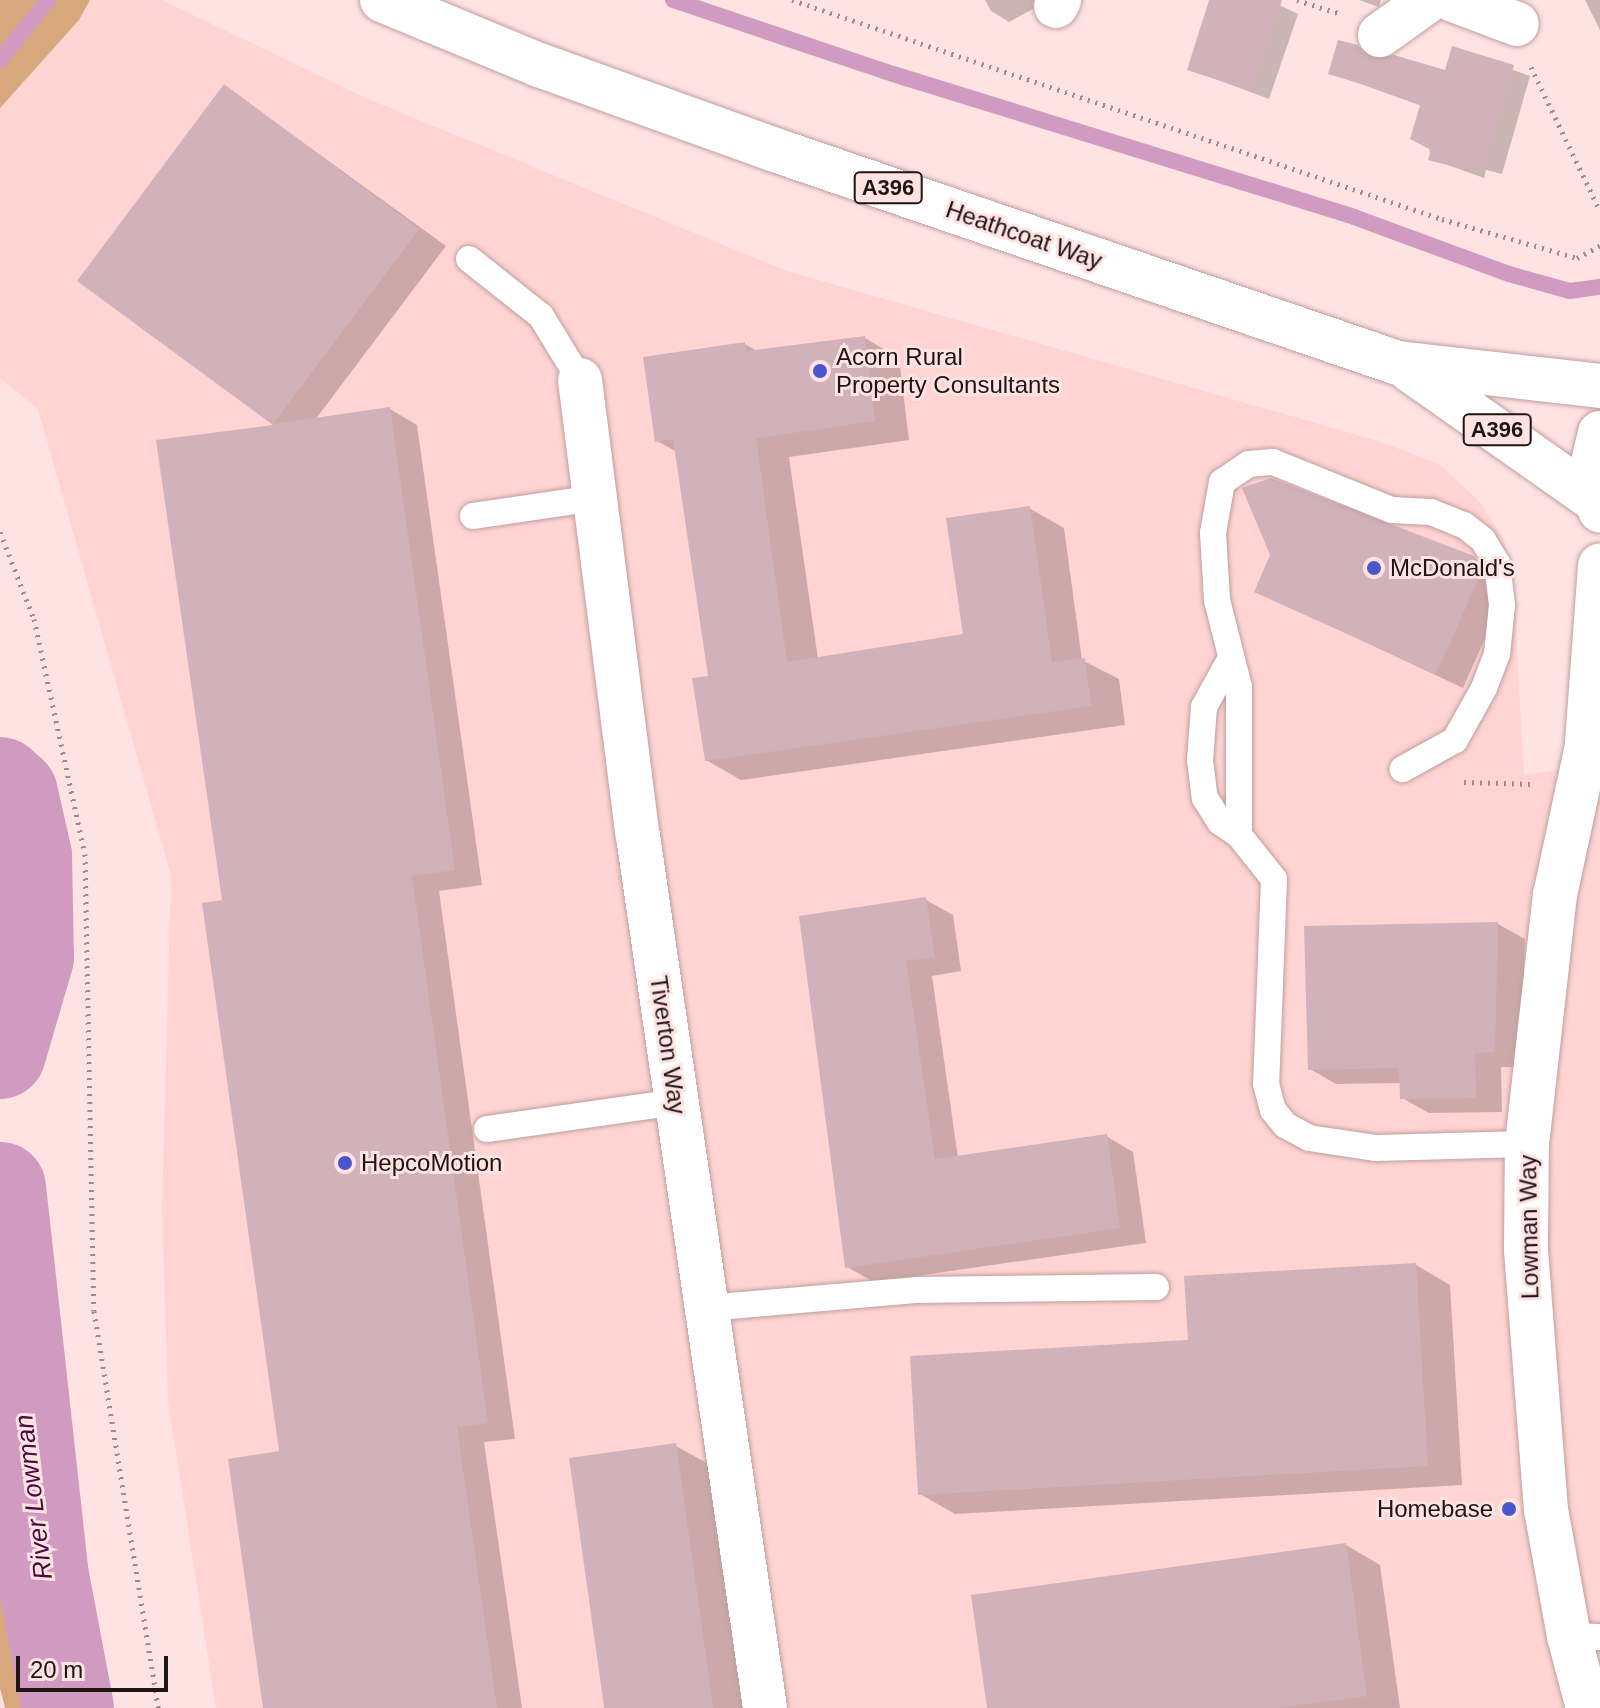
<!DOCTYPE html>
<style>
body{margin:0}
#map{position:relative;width:1600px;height:1708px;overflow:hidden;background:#fee3e2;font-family:Helvetica,sans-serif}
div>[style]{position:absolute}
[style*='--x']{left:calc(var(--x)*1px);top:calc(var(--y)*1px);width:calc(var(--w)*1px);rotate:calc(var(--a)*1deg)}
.built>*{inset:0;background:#ffd4d3}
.forest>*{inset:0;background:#d9a77c}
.shadow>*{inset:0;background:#0003}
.stream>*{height:16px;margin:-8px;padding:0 8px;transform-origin:8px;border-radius:8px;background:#d09ac1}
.river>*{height:92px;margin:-46px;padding:0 46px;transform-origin:46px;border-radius:46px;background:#d09ac1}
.building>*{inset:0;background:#d1b2bb;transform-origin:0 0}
.path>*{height:5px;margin-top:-2.5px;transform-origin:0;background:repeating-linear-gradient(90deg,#9f8b8a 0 2px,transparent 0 8px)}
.roads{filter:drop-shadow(0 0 2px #bf9f9e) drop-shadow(0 0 2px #bf9f9e)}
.service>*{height:26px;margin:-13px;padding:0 13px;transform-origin:13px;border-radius:13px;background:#fff}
.minor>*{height:44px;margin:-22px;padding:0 22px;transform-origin:22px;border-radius:22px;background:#fff}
.primary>*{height:44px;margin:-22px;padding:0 22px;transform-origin:22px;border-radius:22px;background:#fff}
.dots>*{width:22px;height:22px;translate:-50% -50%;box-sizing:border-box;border:4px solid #fee3e2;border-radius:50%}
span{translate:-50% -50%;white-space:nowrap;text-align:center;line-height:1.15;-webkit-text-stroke:6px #fee3e2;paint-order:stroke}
.shield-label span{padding:2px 6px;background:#fee3e2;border:2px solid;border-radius:6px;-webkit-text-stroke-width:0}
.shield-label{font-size:22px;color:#1f1414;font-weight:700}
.street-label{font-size:24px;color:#1f1414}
.poi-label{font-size:24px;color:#1f1414}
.left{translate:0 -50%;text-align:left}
.right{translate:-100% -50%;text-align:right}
.water-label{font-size:26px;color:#4a0a3e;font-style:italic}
.scale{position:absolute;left:16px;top:1656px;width:152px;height:36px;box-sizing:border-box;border:4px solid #1f1414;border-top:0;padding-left:10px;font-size:24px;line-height:28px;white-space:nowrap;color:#1f1414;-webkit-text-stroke:6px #fee3e2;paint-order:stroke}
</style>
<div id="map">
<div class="built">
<div style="clip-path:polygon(0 0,162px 0,368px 99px,787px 271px,1375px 440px,1439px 464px,1481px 503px,1503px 538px,1513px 580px,1524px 775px,1600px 763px,1600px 1708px,216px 1708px,168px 1401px,162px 1208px,171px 875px,38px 409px,0 378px)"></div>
</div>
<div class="forest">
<div style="clip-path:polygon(0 0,90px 0,79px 20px,0 108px)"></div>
<div style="clip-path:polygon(0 862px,11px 927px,0 999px)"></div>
<div style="clip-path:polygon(0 1327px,15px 1451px,17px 1544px,52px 1708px,5px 1708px,0 1688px)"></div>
</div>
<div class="shadow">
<div style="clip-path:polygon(985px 0,1049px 0,1009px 22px,991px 11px)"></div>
<div style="clip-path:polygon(1211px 0,1269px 0,1298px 14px,1269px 99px,1189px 69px)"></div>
<div style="clip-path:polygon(1359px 0,1381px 0,1379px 7px)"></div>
<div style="clip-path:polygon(1585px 0,1600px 0,1600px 30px)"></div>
<div style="clip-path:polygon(1357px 47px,1375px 58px,1447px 72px,1453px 49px,1530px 76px,1502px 174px,1486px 170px,1484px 178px,1431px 159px,1422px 106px,1330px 73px)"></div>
<div style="clip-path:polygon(225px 86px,446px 246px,315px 420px,390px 409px,417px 425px,482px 885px,439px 891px,515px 1439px,484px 1442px,522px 1708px,265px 1708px,281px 1453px,225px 902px,278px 427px,80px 280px)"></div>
<div style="clip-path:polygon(865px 338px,899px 358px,909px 440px,789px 457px,818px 659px,965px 636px,1029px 508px,1064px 528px,1082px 660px,1119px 679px,1125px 725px,741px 780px,706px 760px,710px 678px,677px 452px,657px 441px,745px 344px,758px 352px)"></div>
<div style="clip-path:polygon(1473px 557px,1500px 573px,1508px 587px,1463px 688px,1256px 591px)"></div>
<div style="clip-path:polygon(926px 900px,953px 915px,961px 971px,932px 976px,958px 1158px,1106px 1136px,1133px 1152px,1146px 1243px,874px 1282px,847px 1267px,801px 917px)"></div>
<div style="clip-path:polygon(1498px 924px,1525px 939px,1521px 1067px,1501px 1067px,1502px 1112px,1429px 1113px,1402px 1098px,1402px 1083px,1336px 1084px,1310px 1069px)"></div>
<div style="clip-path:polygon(1416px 1265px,1450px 1285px,1462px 1485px,955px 1514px,920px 1494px,1190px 1342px)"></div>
<div style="clip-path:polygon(676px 1446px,710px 1465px,744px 1708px,606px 1708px)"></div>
<div style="clip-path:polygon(1346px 1545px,1380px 1565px,1400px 1708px,989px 1708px)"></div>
</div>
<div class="stream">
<div style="--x:673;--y:0;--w:232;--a:18.6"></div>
<div style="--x:893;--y:74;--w:483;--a:17.2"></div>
<div style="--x:1354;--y:217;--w:165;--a:20.2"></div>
<div style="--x:1509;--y:274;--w:63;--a:15.6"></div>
<div style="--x:1570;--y:291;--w:30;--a:-8"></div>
<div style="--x:0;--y:60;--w:77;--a:-51.3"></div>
</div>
<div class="river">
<div style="--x:0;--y:783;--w:16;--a:43"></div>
<div style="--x:12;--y:794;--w:64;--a:77.3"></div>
<div style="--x:26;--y:856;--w:101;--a:88.9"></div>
<div style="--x:28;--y:957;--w:100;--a:106.3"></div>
<div style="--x:0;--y:1188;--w:385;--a:83.7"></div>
<div style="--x:42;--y:1571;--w:139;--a:79.3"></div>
</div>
<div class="building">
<div style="clip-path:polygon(1209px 0,1282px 0,1251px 91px,1187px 70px)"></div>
<div style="clip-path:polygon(1338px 40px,1358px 45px,1370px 58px,1394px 55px,1445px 70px,1452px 46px,1514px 65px,1485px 166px,1469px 161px,1467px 170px,1428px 160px,1431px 150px,1410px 139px,1421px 102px,1328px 74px)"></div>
<div style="clip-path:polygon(224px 84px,419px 229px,273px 424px,390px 407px,455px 870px,412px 876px,488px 1423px,457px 1427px,497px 1708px,263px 1708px,228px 1459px,279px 1451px,202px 903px,222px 900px,156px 440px,273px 425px,77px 281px)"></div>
<div style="clip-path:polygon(865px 336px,875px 421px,756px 438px,787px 662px,963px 634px,946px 518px,1030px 506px,1052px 662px,1085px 658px,1091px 706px,705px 761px,692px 678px,708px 676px,673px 439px,655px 442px,643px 357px,745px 342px,746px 351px)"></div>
<div style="clip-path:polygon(1271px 478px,1474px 556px,1482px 571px,1436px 674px,1254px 592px,1270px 555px,1242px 488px)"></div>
<div style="clip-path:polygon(926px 897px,935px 957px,906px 961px,935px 1159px,1107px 1134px,1120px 1228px,845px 1268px,799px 916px)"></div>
<div style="clip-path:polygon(1498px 922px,1495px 1052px,1475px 1053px,1476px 1098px,1400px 1099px,1399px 1068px,1308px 1070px,1304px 926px)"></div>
<div style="clip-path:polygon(1416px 1263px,1428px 1466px,918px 1495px,910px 1356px,1188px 1340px,1184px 1276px)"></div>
<div style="left:676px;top:1443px;width:268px;height:108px;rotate:82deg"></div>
<div style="clip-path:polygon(1346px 1543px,1367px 1696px,1278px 1708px,987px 1708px,971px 1595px)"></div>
</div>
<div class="path">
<div style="--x:792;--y:0;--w:686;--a:18.62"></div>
<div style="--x:1442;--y:219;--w:141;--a:16.1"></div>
<div style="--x:1577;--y:258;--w:26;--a:-28"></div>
<div style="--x:1297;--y:0;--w:43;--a:17.6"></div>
<div style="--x:1531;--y:67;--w:160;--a:64.4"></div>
<div style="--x:0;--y:532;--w:93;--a:68.7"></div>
<div style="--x:34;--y:619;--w:240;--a:77.8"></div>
<div style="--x:85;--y:854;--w:457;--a:88.9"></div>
<div style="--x:94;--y:1311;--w:402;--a:80.8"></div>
<div style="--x:1464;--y:782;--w:66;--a:1.7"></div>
</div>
<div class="roads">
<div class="service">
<div style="--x:469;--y:259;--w:92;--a:38.4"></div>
<div style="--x:541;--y:316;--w:75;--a:58.6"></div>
<div style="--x:473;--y:516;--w:124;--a:-8.3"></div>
<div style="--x:1231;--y:658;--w:56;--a:118.9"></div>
<div style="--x:1204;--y:707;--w:53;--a:94.3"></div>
<div style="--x:1200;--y:760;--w:38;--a:83"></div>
<div style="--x:1205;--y:798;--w:28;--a:58"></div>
<div style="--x:1220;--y:822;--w:23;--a:34"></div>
<div style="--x:1239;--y:835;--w:56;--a:51.5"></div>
<div style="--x:1274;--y:879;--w:205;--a:92.2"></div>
<div style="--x:1266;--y:1084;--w:27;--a:75"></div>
<div style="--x:1273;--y:1110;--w:19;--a:51"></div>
<div style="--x:1285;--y:1125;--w:27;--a:28"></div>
<div style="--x:1309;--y:1138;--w:68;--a:8.5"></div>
<div style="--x:1376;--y:1148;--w:151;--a:-1.5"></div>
<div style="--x:1239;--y:835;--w:148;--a:-90"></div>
<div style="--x:1239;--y:687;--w:90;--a:-104.2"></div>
<div style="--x:1217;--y:600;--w:67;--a:-93.4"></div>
<div style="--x:1213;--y:533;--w:52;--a:-80"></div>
<div style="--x:1222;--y:482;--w:32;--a:-34"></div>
<div style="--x:1249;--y:464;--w:24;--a:-5"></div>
<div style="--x:1273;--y:462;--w:128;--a:22"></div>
<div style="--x:1392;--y:510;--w:39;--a:3"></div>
<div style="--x:1431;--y:512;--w:35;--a:22"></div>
<div style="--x:1464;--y:525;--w:24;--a:38"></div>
<div style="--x:1483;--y:540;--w:27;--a:59"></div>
<div style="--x:1497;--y:563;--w:42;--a:83.2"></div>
<div style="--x:1502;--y:605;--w:49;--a:95.8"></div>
<div style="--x:1497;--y:654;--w:36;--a:111"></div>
<div style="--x:1484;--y:688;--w:60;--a:119.1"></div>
<div style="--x:1455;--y:740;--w:60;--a:150.9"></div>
<div style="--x:487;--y:1129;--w:192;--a:-8.1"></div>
<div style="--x:707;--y:1308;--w:209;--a:-4.9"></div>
<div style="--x:915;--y:1290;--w:241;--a:-0.7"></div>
<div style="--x:1569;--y:1636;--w:31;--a:2"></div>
</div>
<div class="minor">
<div style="--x:1453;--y:0;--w:68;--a:20.6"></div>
<div style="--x:1056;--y:6;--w:7;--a:-63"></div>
<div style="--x:1380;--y:35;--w:60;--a:-35.5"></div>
<div style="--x:580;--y:380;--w:460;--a:82.8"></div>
<div style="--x:638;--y:836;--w:881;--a:81.71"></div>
<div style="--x:1587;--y:743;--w:178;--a:-85.8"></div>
<div style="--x:1588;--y:1708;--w:74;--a:-104.8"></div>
<div style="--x:1569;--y:1636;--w:128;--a:-100.3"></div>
<div style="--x:1546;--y:1510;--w:261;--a:-94.4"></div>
<div style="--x:1526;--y:1250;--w:106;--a:-89.5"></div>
<div style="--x:1527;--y:1144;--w:251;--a:-83.6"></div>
<div style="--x:1555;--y:895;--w:152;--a:-77.9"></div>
<div style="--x:1587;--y:746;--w:35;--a:-68"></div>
</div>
<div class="primary">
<div style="--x:382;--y:0;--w:170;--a:22.5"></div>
<div style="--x:539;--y:65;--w:251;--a:19.8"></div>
<div style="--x:775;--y:150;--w:658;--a:18.88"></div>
<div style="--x:1398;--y:363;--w:203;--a:6.5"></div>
<div style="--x:1410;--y:370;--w:226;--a:35.1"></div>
<div style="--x:1600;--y:433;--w:43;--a:103.4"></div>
<div style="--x:1590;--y:475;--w:37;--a:74"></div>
</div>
</div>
<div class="dots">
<div style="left:820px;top:371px;background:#4a56cb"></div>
<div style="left:1374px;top:568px;background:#4a56cb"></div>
<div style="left:345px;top:1163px;background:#4a56cb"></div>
<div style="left:1509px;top:1509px;background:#4a56cb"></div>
</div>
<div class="shield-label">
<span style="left:888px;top:188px">A396</span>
<span style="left:1497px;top:430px">A396</span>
</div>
<div class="street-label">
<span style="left:1024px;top:235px;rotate:19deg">Heathcoat Way</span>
<span style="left:668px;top:1045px;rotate:82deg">Tiverton Way</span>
<span style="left:1529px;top:1227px;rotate:-91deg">Lowman Way</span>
</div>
<div class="poi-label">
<span class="left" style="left:836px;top:371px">Acorn Rural<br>Property Consultants</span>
<span class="left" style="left:1390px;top:568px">McDonald's</span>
<span class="left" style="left:361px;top:1163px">HepcoMotion</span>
<span class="right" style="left:1493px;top:1509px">Homebase</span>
</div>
<div class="water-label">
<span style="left:34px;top:1497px;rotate:-97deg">River Lowman</span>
</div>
<div class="scale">20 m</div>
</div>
